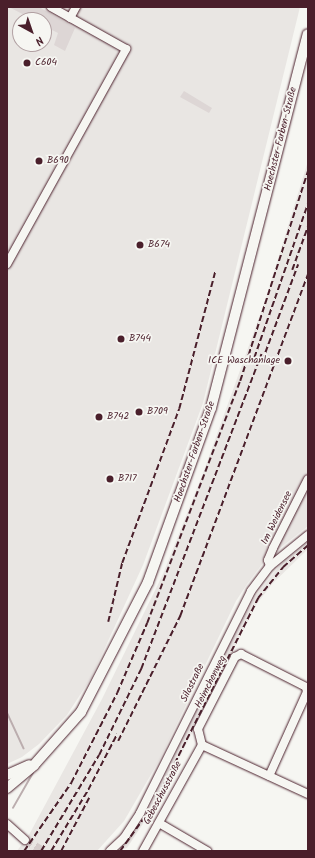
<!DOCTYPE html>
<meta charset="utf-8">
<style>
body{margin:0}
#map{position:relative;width:315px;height:858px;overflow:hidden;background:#f6f6f2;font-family:Kalam,sans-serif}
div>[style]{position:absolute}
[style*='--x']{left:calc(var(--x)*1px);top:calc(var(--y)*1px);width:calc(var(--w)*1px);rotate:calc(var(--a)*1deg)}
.built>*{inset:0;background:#e9e6e3}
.green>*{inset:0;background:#ddd6d5}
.stream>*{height:1.5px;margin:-0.75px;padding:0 0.75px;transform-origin:0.75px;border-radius:0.75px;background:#bbadae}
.minor-tunnel>*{height:8px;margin-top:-4px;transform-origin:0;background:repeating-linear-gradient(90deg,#d4cbca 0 8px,transparent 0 12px)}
.roads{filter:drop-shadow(0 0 1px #4a1f2b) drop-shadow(0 0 1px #4a1f2b)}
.minor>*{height:8px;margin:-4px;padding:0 4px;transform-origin:4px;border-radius:4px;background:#f6f6f2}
.major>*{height:10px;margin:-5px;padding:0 5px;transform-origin:5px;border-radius:5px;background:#f6f6f2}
.rail>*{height:1.5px;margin-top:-0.75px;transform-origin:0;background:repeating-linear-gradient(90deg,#4a1f2b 0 6px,transparent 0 9px)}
.dots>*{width:11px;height:11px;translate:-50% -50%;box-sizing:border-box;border:2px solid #f6f6f2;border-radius:50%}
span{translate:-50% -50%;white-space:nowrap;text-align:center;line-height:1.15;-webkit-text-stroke:3.5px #f6f6f2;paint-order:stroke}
.poi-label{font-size:10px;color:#4a1f2b}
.left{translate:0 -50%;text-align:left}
.right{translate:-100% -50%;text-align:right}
.street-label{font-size:10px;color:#4a1f2b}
.frame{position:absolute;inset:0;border:8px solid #4a1f2b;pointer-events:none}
.north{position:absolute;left:12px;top:12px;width:40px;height:40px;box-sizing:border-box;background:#f6f6f2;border:1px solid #b1a0a2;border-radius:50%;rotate:140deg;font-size:11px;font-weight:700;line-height:16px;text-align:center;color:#4a1f2b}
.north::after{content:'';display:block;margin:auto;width:14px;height:18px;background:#4a1f2b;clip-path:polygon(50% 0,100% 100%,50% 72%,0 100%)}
</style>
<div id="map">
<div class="built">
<div style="clip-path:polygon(evenodd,7px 7px,300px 7px,203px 403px,143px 565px,91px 678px,67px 715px,39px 744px,22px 757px,7px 764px,7px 7px,20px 20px,44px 20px,44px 44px,20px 44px,20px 20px)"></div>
<div style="clip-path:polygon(308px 161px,308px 526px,266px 559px,247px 584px,236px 601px,160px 759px,124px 821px,97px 851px,17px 851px,30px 833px,102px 699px,163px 574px,203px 473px,265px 301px)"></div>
<div style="clip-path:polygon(308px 542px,308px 549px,272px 584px,256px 605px,158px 801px,127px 848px,117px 851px,132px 835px,152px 802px,234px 634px,257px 594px,281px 564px)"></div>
</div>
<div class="green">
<div style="clip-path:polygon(9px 7px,39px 7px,75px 28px,65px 51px,54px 45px,58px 33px,44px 26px,44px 20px,34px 20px)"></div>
<div style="clip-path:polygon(184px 91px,212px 108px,209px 113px,180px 97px)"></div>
</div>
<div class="stream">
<div style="--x:7;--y:712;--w:40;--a:65"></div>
<div style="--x:13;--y:808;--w:40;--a:-60.3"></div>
</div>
<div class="minor-tunnel">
<div style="--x:25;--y:840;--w:21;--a:31"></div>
</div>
<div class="roads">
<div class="minor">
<div style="--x:70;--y:18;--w:13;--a:-61"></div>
<div style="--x:7;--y:264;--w:246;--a:-61"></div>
<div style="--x:126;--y:49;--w:86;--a:-150.8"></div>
<div style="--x:270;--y:566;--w:6;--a:-108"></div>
<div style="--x:268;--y:560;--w:13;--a:-67"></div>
<div style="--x:273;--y:548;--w:77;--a:-63.1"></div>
<div style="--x:202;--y:745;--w:16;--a:-104"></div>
<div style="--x:198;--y:729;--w:81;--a:-62.8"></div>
<div style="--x:235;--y:657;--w:7;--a:-27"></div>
<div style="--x:241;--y:654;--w:73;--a:26.9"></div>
<div style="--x:306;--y:687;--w:5;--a:79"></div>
<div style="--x:307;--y:692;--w:92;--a:114.3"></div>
<div style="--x:202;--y:745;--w:117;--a:24.8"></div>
<div style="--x:159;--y:823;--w:56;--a:30.3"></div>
<div style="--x:7;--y:824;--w:24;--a:42"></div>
<div style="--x:110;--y:851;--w:19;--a:-43"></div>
<div style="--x:124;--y:838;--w:30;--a:-57"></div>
<div style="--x:140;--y:813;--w:248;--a:-63.4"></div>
<div style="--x:251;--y:591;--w:31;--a:-53"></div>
<div style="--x:270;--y:566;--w:49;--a:-39.2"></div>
<div style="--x:143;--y:851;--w:121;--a:-60.9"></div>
</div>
<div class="major">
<div style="--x:7;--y:775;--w:24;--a:-24"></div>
<div style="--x:7;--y:788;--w:35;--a:-40"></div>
<div style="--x:34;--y:765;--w:71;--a:-48.4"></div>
<div style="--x:81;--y:712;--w:146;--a:-62.7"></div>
<div style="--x:148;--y:582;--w:185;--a:-70.1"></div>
<div style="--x:211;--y:408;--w:386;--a:-75.5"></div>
</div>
</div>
<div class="rail">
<div style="--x:292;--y:270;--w:47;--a:-70"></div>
<div style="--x:254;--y:358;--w:164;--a:-70.8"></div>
<div style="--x:262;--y:361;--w:103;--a:-69.6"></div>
<div style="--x:108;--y:622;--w:61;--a:-76.7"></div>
<div style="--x:122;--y:563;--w:164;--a:-69.7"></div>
<div style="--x:179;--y:409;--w:142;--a:-75.3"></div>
<div style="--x:118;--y:741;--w:140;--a:-63.6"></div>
<div style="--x:180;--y:616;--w:366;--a:-69.5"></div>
<div style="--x:24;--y:851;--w:83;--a:-55.3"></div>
<div style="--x:71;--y:783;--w:101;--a:-62.9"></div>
<div style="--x:117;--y:693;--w:76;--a:-66.8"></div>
<div style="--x:147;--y:623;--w:259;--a:-69"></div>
<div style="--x:240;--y:381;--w:221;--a:-72.1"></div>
<div style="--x:41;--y:851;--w:112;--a:-58.9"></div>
<div style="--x:99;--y:755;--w:96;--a:-64"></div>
<div style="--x:141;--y:669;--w:337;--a:-69.1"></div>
<div style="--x:51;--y:851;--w:71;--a:-58.8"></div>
<div style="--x:88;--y:790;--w:63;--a:-62.6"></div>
<div style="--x:61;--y:851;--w:60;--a:-62.2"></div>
<div style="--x:120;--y:851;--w:58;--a:-54.1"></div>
<div style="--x:154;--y:804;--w:231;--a:-63.2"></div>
<div style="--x:258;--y:598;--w:40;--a:-51"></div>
<div style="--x:283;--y:567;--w:33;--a:-41"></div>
</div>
<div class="dots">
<div style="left:27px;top:63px;background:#4a1f2b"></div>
<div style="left:39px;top:161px;background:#4a1f2b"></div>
<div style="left:140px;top:245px;background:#4a1f2b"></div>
<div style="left:121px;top:339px;background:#4a1f2b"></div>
<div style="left:288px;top:361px;background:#4a1f2b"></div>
<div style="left:139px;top:412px;background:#4a1f2b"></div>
<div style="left:99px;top:417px;background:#4a1f2b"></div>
<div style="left:110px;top:479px;background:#4a1f2b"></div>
</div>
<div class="poi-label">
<span class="left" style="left:35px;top:63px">C604</span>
<span class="left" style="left:47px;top:161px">B690</span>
<span class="left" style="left:148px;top:245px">B674</span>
<span class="left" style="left:129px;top:339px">B744</span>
<span class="right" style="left:280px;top:361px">ICE Waschanlage</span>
<span class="left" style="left:147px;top:412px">B709</span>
<span class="left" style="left:107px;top:417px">B742</span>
<span class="left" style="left:118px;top:479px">B717</span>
</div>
<div class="street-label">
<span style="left:281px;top:139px;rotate:-76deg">Hoechster-Farben-Straße</span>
<span style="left:195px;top:452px;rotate:-71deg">Hoechster-Farben-Straße</span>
<span style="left:277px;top:518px;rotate:-64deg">Im Weidensee</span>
<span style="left:211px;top:682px;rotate:-63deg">Heimchenweg</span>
<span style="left:193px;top:683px;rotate:-64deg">Silostraße</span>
<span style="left:163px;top:793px;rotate:-62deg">Gebeschusstraße</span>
</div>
<div class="frame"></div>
<div class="north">N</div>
</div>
